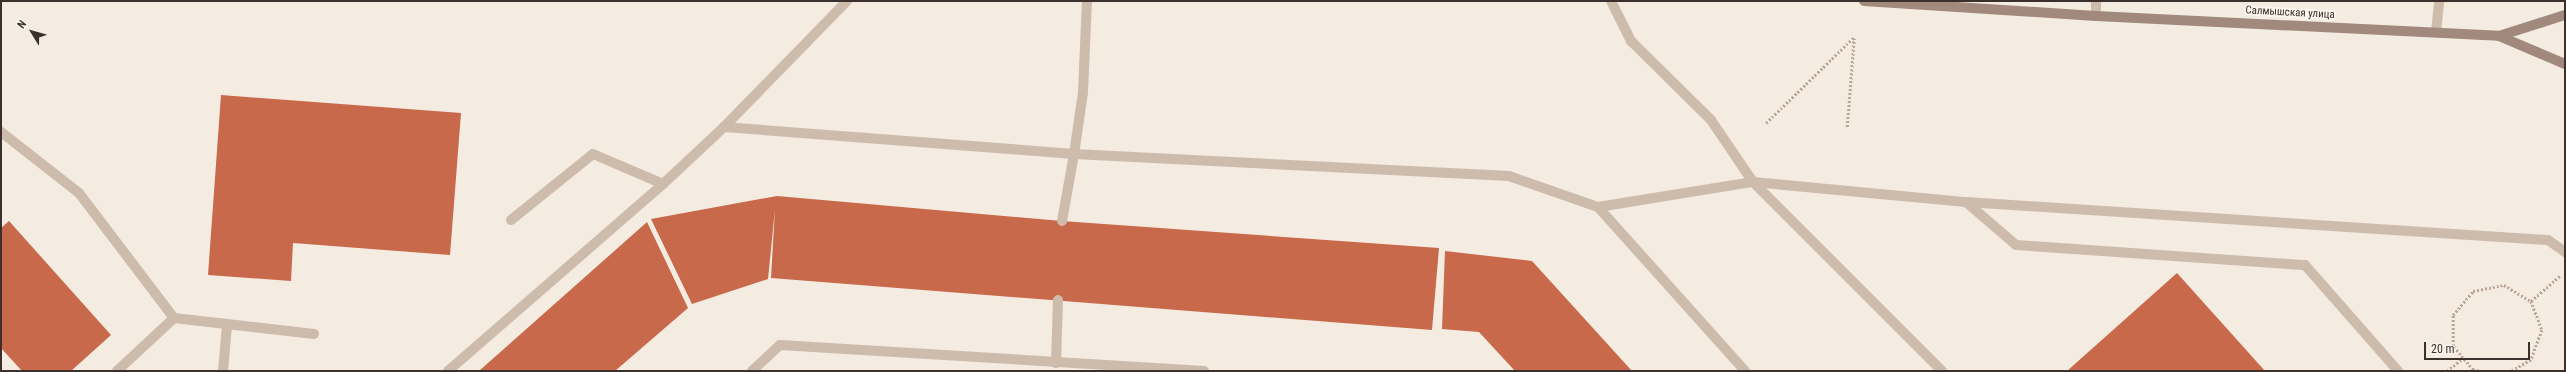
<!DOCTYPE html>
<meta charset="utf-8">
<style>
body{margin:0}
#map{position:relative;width:2566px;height:372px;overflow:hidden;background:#f4ebe1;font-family:"Roboto Condensed",sans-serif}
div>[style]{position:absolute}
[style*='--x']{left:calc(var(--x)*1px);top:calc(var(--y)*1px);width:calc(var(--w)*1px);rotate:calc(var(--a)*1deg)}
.building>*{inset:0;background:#c8694b}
.path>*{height:2.5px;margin-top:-1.25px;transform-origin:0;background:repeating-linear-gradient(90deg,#b9a596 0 2px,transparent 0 4px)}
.service>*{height:10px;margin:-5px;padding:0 5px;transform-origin:5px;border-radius:5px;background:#cdbbac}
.secondary>*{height:10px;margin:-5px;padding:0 5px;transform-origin:5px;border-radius:5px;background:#a18a7d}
span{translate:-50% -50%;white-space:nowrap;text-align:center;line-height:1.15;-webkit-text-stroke:4px #fbf5ee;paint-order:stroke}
.street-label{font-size:11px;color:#3b302b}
.frame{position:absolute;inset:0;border:2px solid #3b302b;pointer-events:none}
.north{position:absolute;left:12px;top:12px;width:40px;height:40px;-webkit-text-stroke:3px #fbf5ee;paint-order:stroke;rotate:307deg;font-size:11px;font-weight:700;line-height:16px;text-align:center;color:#3b302b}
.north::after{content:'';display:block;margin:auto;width:14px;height:18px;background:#3b302b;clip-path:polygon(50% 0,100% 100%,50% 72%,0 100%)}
.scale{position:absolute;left:2424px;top:342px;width:106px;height:18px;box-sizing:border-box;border:2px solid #3b302b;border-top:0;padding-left:5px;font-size:12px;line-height:14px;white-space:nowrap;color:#3b302b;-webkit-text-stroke:3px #fbf5ee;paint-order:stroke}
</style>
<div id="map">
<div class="building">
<div style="clip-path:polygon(221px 95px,461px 113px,450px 255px,293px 243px,291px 281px,208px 275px)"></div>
<div style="clip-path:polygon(777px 196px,1062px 221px,1439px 248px,1432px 330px,771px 278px,775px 209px,768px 279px,692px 304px,651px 219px)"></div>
<div style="clip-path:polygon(9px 221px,111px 335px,71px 371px,22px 371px,1px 348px,1px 228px)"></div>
<div style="clip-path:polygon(647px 222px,688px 308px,615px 371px,479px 371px)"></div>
<div style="clip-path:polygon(1445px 251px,1532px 261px,1632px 371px,1515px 371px,1479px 332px,1442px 329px)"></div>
<div style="clip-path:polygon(2177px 273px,2265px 371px,2067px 371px)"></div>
</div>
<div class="path">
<div style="--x:1766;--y:123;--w:123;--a:-44.3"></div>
<div style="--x:1847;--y:127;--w:89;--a:-85.5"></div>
<div style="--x:2531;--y:301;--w:40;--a:-41"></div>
<div style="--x:2447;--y:371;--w:21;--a:-39"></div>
<div style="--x:2479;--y:371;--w:6;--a:-171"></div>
<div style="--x:2473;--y:370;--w:31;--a:-130"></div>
<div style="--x:2453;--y:346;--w:31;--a:-90"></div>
<div style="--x:2453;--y:315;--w:31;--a:-50"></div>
<div style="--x:2473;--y:291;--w:32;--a:-11"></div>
<div style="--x:2504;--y:285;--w:31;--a:31"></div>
<div style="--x:2531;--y:301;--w:31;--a:69"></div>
<div style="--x:2542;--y:330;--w:32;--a:110"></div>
<div style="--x:2531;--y:360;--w:22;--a:150"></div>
</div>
<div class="service">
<div style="--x:1611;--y:1;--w:45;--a:63.4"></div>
<div style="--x:1631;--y:41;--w:112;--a:44.6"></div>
<div style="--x:1711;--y:120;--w:75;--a:55.9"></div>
<div style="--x:1753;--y:182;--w:267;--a:45"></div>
<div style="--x:2096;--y:16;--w:15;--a:-90"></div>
<div style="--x:2436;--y:32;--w:31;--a:-84"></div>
<div style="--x:724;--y:127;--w:351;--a:4.4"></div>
<div style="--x:1074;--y:154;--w:63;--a:-81.7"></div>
<div style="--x:1083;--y:92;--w:91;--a:-87.5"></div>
<div style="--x:1;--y:132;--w:99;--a:38"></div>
<div style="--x:79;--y:193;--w:157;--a:52.8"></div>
<div style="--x:174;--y:318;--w:78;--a:137.1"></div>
<div style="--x:1966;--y:202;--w:66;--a:40.7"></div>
<div style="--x:2016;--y:245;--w:290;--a:4"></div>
<div style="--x:2305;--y:265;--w:141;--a:48.7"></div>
<div style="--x:1598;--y:207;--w:157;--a:-9.2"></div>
<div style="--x:1753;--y:182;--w:214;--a:5.4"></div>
<div style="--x:1966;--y:202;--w:583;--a:3.74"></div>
<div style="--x:2548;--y:240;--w:21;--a:35"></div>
<div style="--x:511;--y:220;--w:105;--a:-38.8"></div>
<div style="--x:593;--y:154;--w:76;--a:23.2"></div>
<div style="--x:1062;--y:221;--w:68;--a:-79.8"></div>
<div style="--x:1074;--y:154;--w:436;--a:2.9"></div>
<div style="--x:1509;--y:176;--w:94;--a:19.2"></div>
<div style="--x:1598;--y:207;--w:220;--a:48.1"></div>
<div style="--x:174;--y:318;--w:141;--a:6.5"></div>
<div style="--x:1056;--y:363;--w:63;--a:-88.2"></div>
<div style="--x:223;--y:371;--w:46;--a:-85"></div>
<div style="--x:448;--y:371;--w:285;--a:-41"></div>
<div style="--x:663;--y:184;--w:83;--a:-43.1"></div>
<div style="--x:724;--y:127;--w:176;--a:-45.7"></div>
<div style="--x:752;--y:371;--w:38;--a:-43"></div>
<div style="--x:780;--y:345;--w:425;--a:3.5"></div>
</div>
<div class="secondary">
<div style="--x:1864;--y:1;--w:232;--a:3.7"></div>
<div style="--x:2096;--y:16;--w:403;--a:2.8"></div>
<div style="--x:2499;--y:36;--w:72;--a:23"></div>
<div style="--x:2499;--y:36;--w:69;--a:-17.7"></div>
</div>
<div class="street-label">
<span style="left:2290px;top:13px;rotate:3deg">Салмышская улица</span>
</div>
<div class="frame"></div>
<div class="north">N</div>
<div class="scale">20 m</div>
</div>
